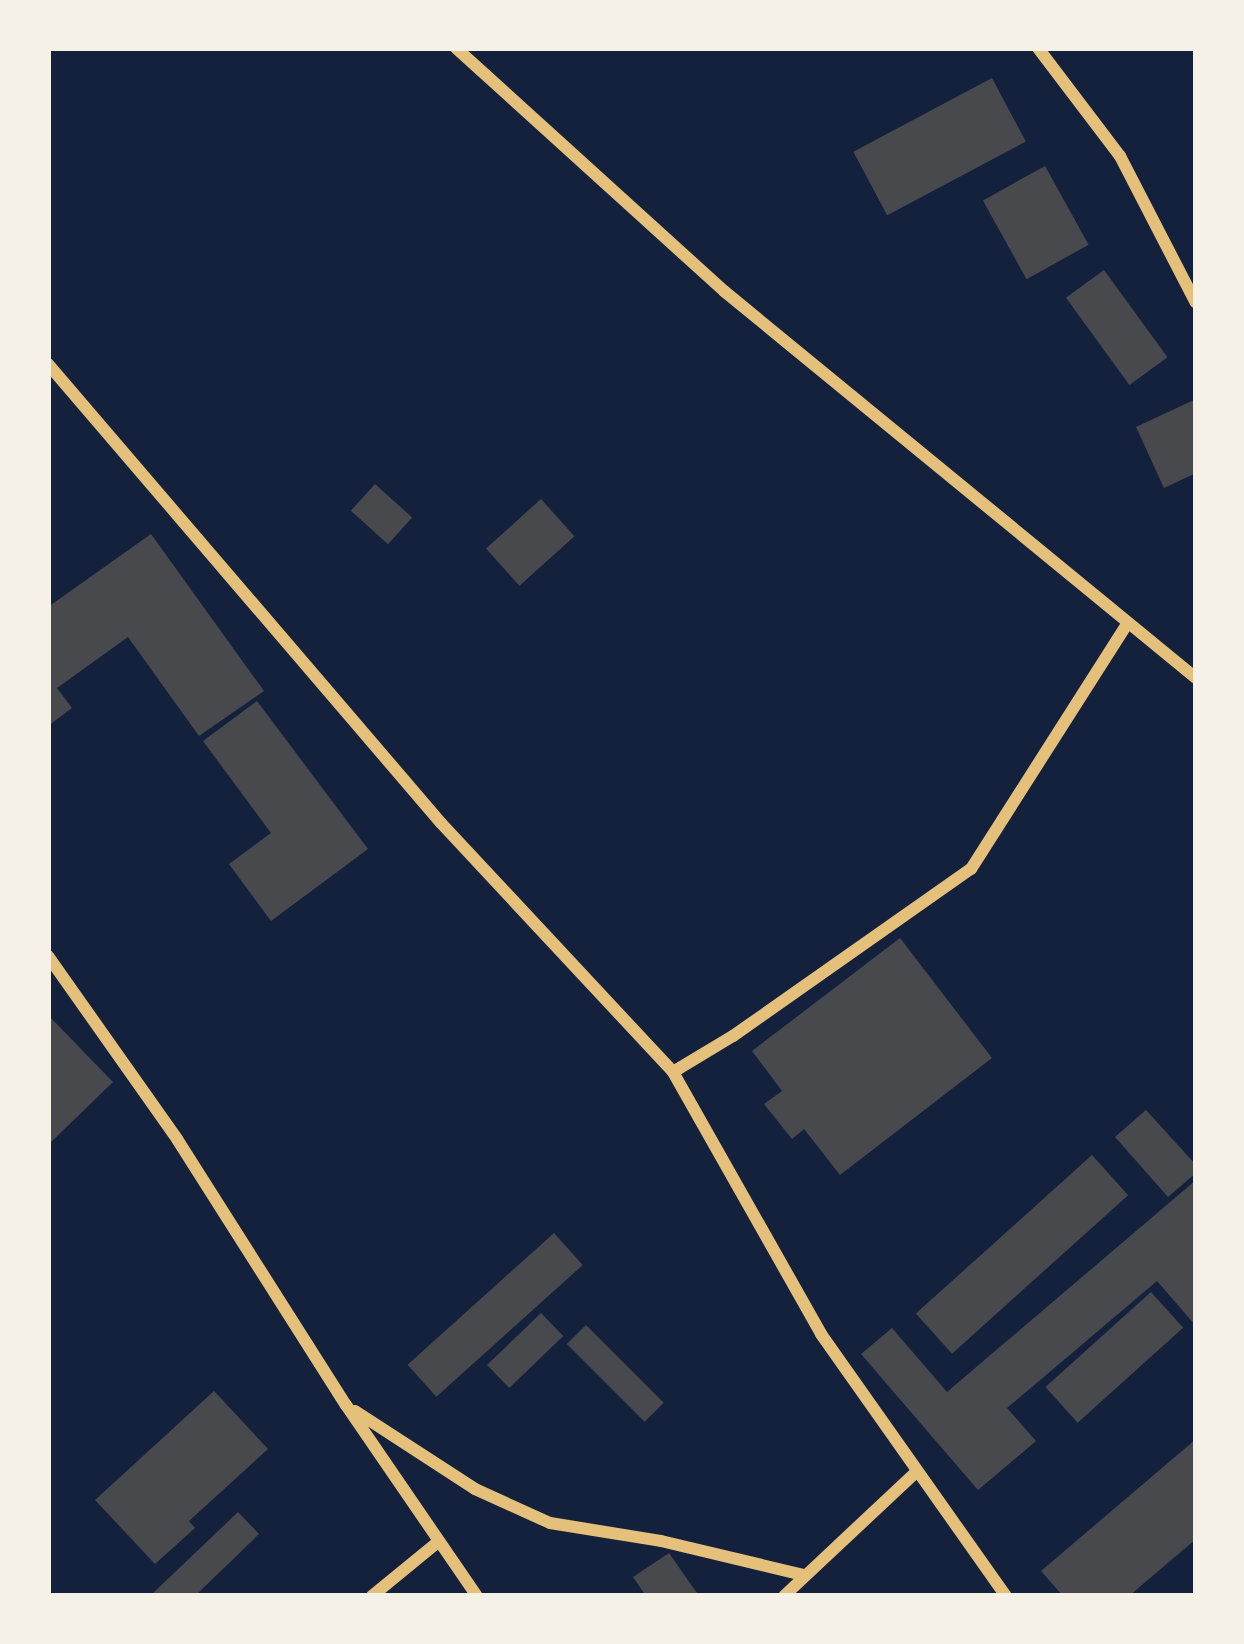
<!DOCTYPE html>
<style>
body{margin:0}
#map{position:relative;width:1244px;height:1644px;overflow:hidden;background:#14213d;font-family:"Alegreya Sans",sans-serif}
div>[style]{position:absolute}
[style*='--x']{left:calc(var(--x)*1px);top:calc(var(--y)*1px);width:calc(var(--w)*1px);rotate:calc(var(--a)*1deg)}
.building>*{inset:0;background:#48494c;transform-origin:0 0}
.minor>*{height:12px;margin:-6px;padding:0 6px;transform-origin:6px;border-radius:6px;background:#e5c07b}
span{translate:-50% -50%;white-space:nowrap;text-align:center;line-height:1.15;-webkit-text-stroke:9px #f6f1e7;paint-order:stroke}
.frame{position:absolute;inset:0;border:51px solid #f6f1e7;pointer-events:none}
</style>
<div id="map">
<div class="building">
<div style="left:992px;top:78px;width:72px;height:157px;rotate:62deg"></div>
<div style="left:1045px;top:166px;width:90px;height:71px;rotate:61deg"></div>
<div style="left:1104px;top:270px;width:108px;height:47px;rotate:54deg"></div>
<div style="clip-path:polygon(1196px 399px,1196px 473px,1164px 488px,1136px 427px)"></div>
<div style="left:375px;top:484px;width:50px;height:36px;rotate:42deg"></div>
<div style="left:541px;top:499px;width:50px;height:74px;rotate:48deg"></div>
<div style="clip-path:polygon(151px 534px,264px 691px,199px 736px,128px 637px,57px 688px,72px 708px,48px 726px,48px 607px)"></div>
<div style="clip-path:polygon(257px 701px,368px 849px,271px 921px,229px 864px,271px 833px,203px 741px)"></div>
<div style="clip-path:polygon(900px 938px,992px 1058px,840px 1175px,804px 1129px,792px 1139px,764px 1104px,782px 1091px,752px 1051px)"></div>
<div style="clip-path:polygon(48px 1015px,113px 1082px,48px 1145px)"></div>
<div style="clip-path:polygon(1146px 1110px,1196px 1165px,1196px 1173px,1168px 1197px,1115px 1137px)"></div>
<div style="left:1092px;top:1155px;width:54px;height:237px;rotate:48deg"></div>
<div style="clip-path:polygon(1196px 1180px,1196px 1326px,1157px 1281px,1007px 1408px,1036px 1441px,978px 1490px,861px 1354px,892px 1328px,947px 1392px)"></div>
<div style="left:554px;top:1233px;width:43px;height:197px;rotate:48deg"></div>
<div style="left:1151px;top:1292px;width:48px;height:142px;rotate:48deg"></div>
<div style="left:541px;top:1313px;width:32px;height:75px;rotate:46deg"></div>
<div style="left:586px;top:1325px;width:110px;height:27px;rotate:45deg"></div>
<div style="clip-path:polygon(214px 1391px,268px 1449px,189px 1521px,195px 1528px,155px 1564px,95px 1500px)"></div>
<div style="clip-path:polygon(1196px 1439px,1196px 1539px,1129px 1596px,1063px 1596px,1041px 1571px)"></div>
<div style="clip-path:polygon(238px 1512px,259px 1534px,195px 1596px,150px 1596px)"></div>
<div style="clip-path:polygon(669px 1553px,699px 1596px,646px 1596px,633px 1577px)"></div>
</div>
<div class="minor">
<div style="--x:456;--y:48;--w:362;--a:42.2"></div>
<div style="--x:724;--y:291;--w:610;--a:39.35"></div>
<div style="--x:1038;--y:48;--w:136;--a:52.8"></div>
<div style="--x:1120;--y:156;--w:165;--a:62.7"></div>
<div style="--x:48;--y:364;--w:604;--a:49.43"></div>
<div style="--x:441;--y:823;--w:340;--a:47"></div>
<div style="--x:673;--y:1072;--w:301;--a:60.5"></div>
<div style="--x:821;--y:1334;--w:321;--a:54.8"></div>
<div style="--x:48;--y:956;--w:224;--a:54.8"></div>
<div style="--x:177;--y:1139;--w:315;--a:57.6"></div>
<div style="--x:346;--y:1405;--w:232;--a:55.6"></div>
<div style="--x:673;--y:1072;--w:70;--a:-31"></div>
<div style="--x:733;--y:1036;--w:291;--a:-35.1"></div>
<div style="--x:971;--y:869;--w:292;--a:-57.5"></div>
<div style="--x:355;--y:1411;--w:143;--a:33"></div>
<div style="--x:475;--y:1489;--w:82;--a:24.4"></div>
<div style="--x:550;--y:1523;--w:112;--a:9.2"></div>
<div style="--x:661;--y:1541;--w:147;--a:13.4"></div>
<div style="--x:372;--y:1596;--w:85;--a:-39.3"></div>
<div style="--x:784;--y:1596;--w:180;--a:-43.2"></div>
</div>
<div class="frame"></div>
</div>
